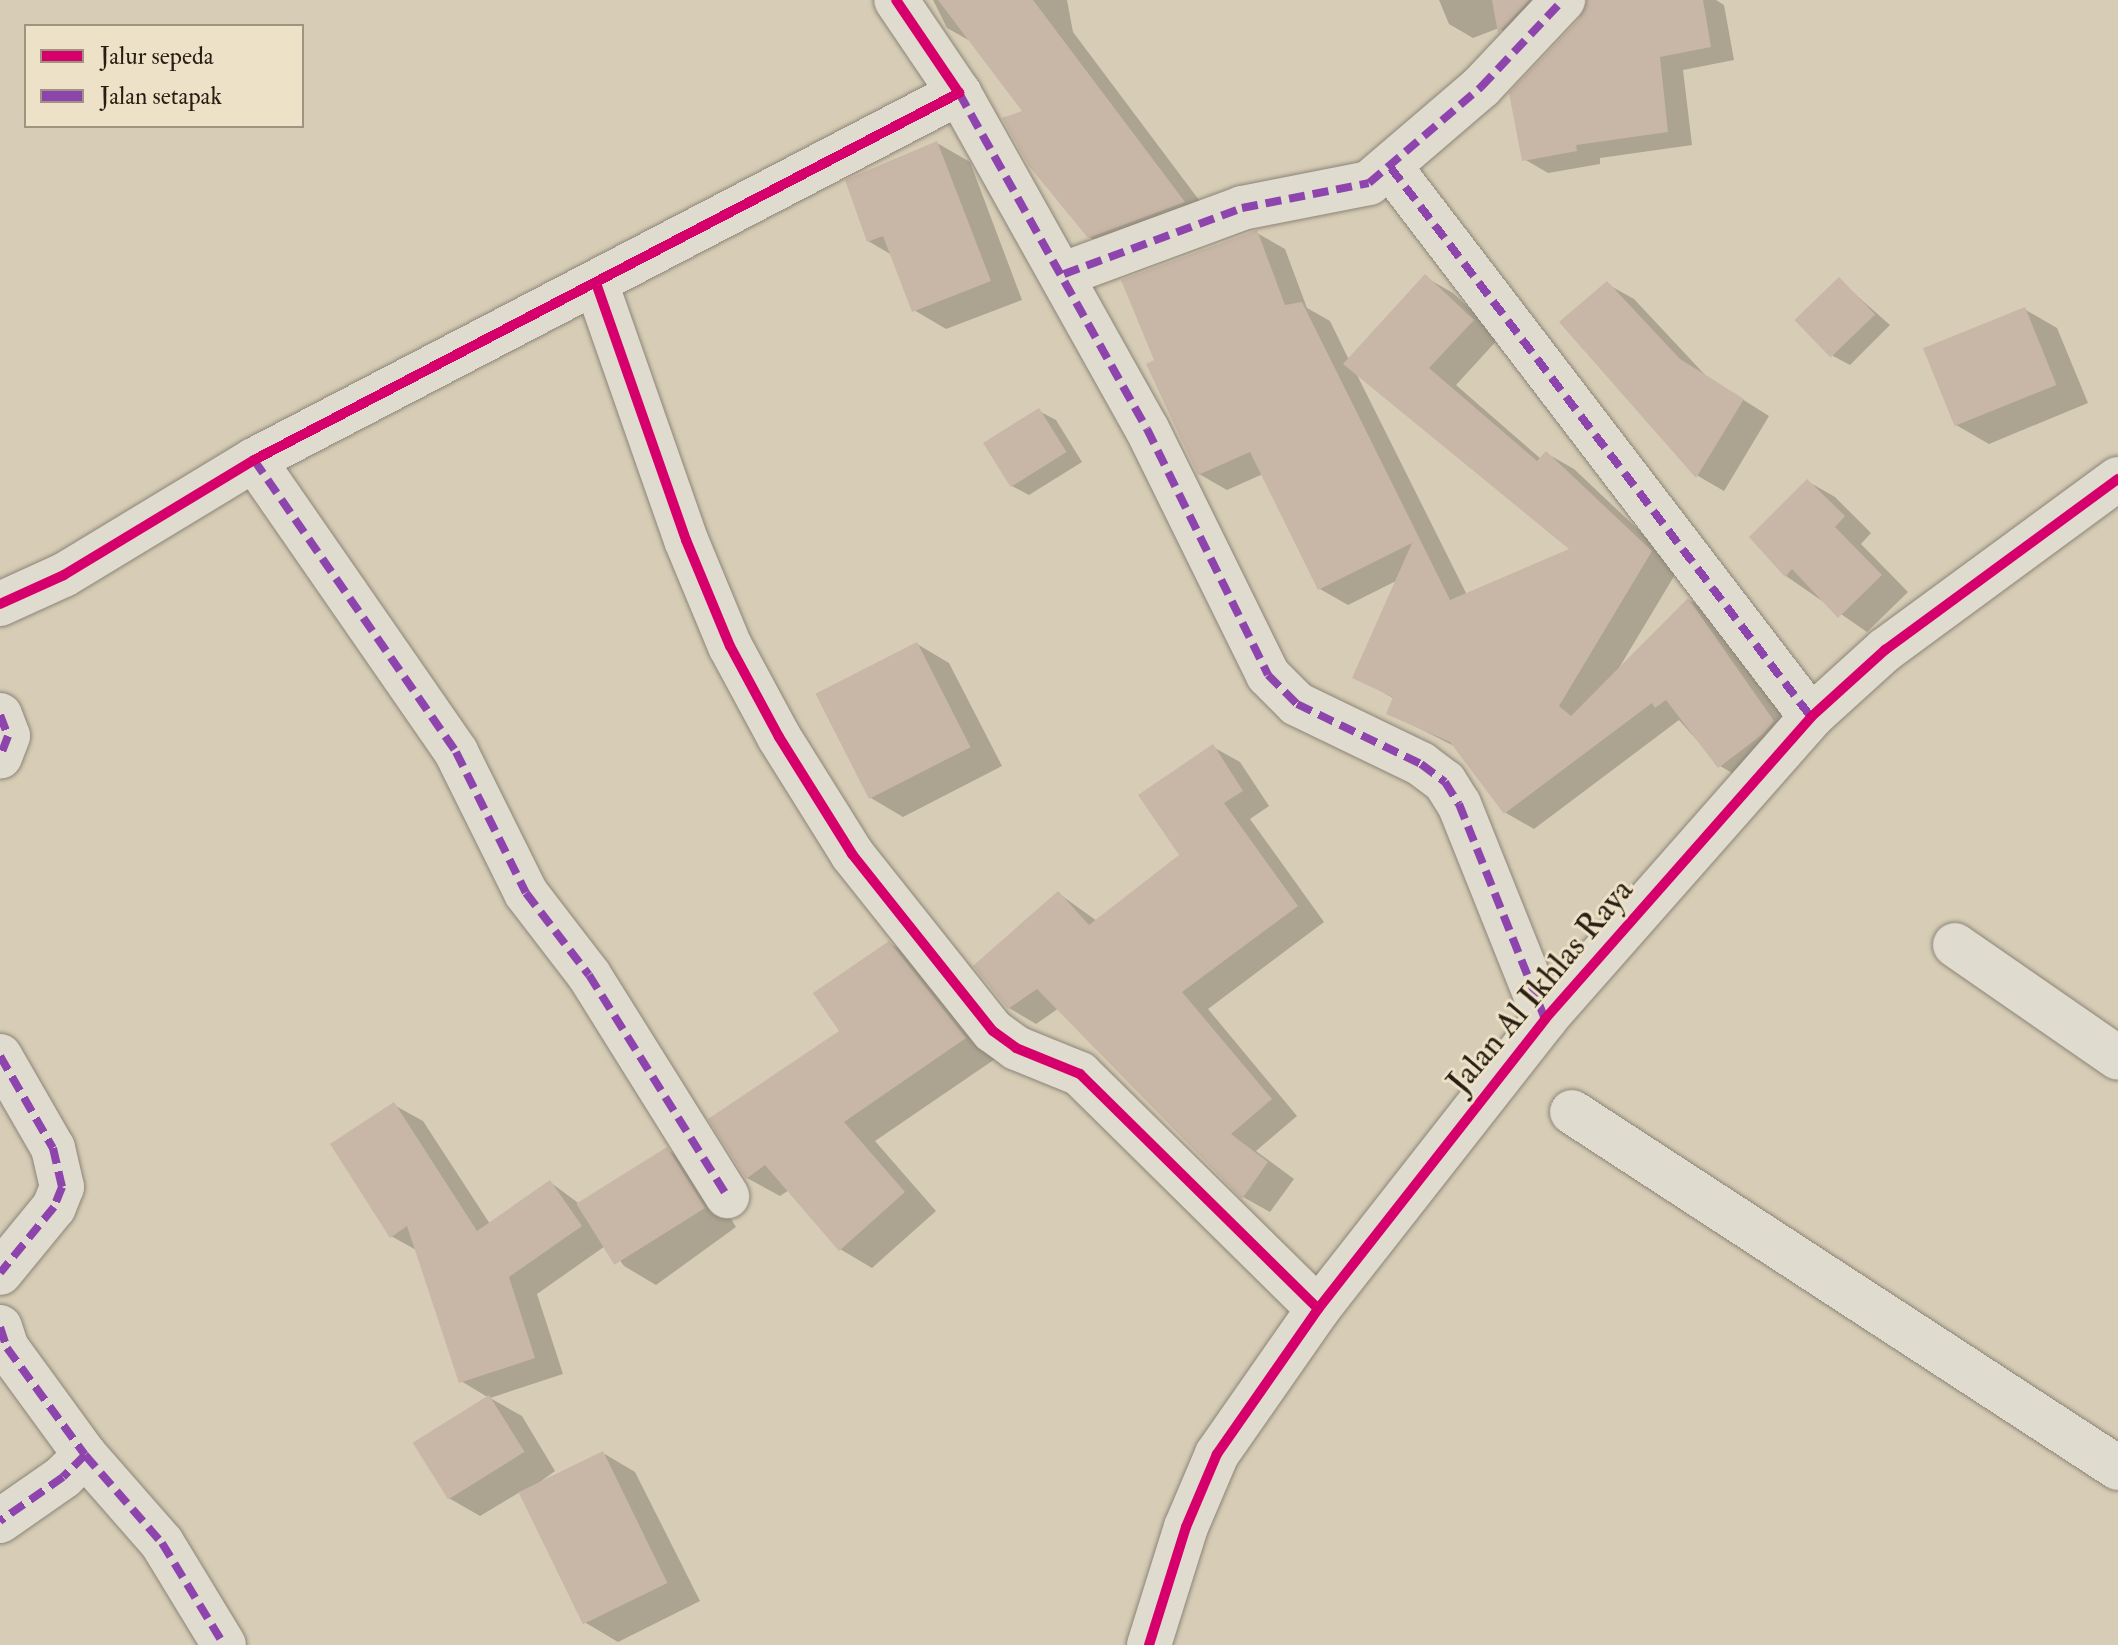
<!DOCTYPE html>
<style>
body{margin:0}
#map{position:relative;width:2118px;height:1645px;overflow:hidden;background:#d7cdb6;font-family:"IM FELL Double Pica",serif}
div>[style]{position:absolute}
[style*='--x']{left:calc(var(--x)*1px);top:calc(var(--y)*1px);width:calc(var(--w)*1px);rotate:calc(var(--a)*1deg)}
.shadow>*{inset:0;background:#0003}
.building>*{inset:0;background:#c8b6a6;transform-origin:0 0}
.roads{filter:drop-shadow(0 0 2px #8c8477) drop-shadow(0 0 2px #8c8477)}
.street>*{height:44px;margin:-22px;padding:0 22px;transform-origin:22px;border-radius:22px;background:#e0dbcf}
.quiet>*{height:8px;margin-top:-4px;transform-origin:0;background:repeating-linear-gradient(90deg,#8e44ad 0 16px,transparent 0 24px)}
.cycleway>*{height:10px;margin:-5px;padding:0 5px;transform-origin:5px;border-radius:5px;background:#d6006c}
span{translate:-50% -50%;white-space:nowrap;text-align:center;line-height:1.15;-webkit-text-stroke:6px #ede2c7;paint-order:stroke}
.street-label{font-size:34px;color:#291e14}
.legend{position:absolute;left:24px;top:24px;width:280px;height:104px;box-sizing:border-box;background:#ede2c7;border:2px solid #9f947f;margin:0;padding:10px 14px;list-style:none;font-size:24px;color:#291e14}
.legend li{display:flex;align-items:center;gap:16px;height:40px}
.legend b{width:40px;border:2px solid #9f947f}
</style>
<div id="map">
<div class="shadow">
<div style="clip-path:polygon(933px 0,1067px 0,1073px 32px,1214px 220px,1121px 255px,1089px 237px,1026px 112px,972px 42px,947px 28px)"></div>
<div style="clip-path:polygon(1439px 0,1569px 0,1523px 45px,1499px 28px,1473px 38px,1449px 24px)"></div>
<div style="clip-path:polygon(1587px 0,1716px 0,1724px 5px,1734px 60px,1683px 70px,1692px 145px,1600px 158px,1600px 164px,1548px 173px,1524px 159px)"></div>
<div style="clip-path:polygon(937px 143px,970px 162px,1022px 300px,946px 329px,914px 310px,892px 255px,868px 241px)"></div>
<div style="clip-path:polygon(evenodd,1257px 233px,1285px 249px,1307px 308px,1330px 321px,1349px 360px,1425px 277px,1453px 293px,1500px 337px,1456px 385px,1541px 459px,1546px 453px,1574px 469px,1679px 568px,1619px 668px,1689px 600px,1717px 616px,1801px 738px,1748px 782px,1720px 766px,1679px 720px,1534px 829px,1506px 813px,1456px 747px,1389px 713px,1395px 699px,1355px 677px,1398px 580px,1348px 605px,1320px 589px,1263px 474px,1227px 490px,1199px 474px,1157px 361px,1257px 233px,1355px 371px,1573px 550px,1467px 595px,1355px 371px)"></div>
<div style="clip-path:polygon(1839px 280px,1890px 325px,1850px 365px,1833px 356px)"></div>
<div style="clip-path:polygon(1607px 284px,1634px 299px,1707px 377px,1769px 416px,1724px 491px,1698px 476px,1561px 322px)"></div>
<div style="clip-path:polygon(2024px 309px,2057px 328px,2088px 403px,1989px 444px,1956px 425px)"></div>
<div style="clip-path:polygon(1039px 411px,1056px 420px,1082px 462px,1029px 495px,1012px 486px)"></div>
<div style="clip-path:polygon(1807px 481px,1835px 497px,1871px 533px,1861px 544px,1908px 592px,1867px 632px,1786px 576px)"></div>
<div style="clip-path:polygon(917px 644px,949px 663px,1002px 766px,903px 817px,871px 798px)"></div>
<div style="clip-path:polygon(1213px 747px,1240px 762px,1269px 806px,1250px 819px,1324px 922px,1208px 1009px,1297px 1116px,1256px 1151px,1294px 1179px,1270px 1212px,1243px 1197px,1059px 1008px,1036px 1024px,1009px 1008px,1058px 893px,1097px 921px,1181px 855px)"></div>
<div style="clip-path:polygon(889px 943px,922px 962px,998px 1057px,875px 1141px,936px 1211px,872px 1268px,840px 1249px,789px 1190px,780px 1196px,747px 1178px,842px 1031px)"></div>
<div style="clip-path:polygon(394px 1105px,423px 1121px,490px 1224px,550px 1182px,585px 1208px,667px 1150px,700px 1168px,736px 1227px,656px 1285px,624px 1266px,608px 1244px,537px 1294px,563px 1374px,490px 1398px,522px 1416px,555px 1471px,526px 1492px,603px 1453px,635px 1472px,700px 1601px,618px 1642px,586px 1623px,520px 1492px,480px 1516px,447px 1497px,489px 1398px,461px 1381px,418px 1251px,391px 1236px)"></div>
</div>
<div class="building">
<div style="clip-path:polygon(938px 0,1033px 0,1185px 202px,1088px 238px,1029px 166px,1002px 118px,1022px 111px)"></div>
<div style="clip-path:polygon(1492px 0,1529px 0,1498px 33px)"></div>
<div style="clip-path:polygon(1587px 0,1703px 0,1711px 47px,1660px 57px,1668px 132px,1576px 145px,1577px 151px,1522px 161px,1509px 93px,1581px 17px)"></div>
<div style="clip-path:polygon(937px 141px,991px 281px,912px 312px,883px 236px,867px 242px,845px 180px)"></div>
<div style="clip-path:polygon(1257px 230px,1285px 305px,1302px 302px,1450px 600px,1569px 549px,1343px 364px,1425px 274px,1474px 320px,1429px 368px,1537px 461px,1546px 451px,1652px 551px,1559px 706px,1571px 716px,1688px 598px,1774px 721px,1763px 734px,1718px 768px,1666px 700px,1655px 708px,1652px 703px,1504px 814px,1450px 742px,1386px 714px,1393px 697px,1352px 678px,1412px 543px,1318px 590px,1250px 452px,1198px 475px,1146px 364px,1154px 360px,1121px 280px)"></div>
<div style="left:1839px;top:277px;width:52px;height:62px;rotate:46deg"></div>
<div style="clip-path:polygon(1607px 281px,1680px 359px,1744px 399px,1696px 478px,1559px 322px)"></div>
<div style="left:2025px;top:307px;width:84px;height:110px;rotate:68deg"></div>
<div style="left:1039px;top:408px;width:52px;height:66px;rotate:58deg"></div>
<div style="clip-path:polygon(1807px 479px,1845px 516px,1835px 527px,1882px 575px,1838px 618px,1792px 569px,1785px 577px,1749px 537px)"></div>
<div style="left:917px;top:642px;width:118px;height:114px;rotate:63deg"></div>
<div style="clip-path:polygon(1213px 744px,1243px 791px,1224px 803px,1298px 906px,1182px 992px,1272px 1099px,1231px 1134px,1268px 1162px,1242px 1199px,1037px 989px,1008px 1009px,973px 966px,1058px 891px,1089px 925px,1179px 855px,1138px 795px)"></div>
<div style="clip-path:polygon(889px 941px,966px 1038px,844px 1122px,905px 1192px,839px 1251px,765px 1165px,746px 1179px,708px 1119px,839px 1031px,813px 993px)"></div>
<div style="clip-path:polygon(394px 1102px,477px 1231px,550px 1180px,582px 1226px,509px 1277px,535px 1358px,459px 1383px,407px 1226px,390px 1238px,330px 1144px)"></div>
<div style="left:667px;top:1147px;width:72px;height:107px;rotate:58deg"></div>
<div style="left:489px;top:1395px;width:67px;height:90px;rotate:58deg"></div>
<div style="left:603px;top:1451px;width:147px;height:94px;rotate:64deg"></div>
</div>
<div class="roads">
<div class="street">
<div style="--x:959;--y:93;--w:385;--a:60.8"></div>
<div style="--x:1147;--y:429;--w:274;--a:63.8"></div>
<div style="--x:1268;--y:675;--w:41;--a:45"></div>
<div style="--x:1297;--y:704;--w:138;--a:25.8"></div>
<div style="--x:1421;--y:764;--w:30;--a:37"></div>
<div style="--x:1445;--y:782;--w:26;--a:58"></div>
<div style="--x:1459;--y:804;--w:232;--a:68.2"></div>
<div style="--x:1391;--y:168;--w:691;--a:52.58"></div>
<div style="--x:1064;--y:274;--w:190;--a:-20.3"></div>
<div style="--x:1242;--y:208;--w:129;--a:-11.1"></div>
<div style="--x:1369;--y:183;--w:148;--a:-40.6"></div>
<div style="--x:1481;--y:87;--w:120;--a:-46.7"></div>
<div style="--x:596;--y:283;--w:272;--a:70.7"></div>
<div style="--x:686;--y:540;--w:115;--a:67.5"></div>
<div style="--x:730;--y:646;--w:103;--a:61.7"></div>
<div style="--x:779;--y:737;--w:138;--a:58"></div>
<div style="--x:852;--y:854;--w:226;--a:51.5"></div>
<div style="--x:993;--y:1031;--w:29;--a:36"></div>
<div style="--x:1016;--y:1048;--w:69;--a:22.1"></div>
<div style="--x:1080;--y:1074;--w:334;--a:44.6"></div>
<div style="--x:254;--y:460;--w:355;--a:55.3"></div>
<div style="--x:456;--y:752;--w:157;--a:63.6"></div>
<div style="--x:526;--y:893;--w:103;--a:52.5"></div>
<div style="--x:589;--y:975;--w:261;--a:58"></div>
<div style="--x:0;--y:604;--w:70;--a:-24.4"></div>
<div style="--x:64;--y:575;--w:222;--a:-31.2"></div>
<div style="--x:254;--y:460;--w:795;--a:-27.5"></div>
<div style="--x:959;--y:93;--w:112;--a:-124.1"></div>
<div style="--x:0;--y:715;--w:22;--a:69"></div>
<div style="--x:8;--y:736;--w:22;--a:111"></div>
<div style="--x:1955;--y:945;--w:198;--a:34.7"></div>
<div style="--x:0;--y:1056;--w:106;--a:60.1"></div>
<div style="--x:53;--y:1148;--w:40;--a:77"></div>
<div style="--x:62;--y:1187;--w:22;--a:112"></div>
<div style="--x:54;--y:1207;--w:85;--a:129.3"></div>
<div style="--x:1572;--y:1112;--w:652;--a:33.1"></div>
<div style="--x:0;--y:1327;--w:22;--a:72"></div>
<div style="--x:7;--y:1348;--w:132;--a:53.9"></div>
<div style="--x:85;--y:1455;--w:31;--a:135"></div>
<div style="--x:63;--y:1477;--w:77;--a:145.1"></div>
<div style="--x:85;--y:1455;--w:117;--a:48.8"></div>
<div style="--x:162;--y:1543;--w:119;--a:58.7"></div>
<div style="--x:1149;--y:1645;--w:124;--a:-72.6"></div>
<div style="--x:1186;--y:1527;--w:79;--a:-67"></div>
<div style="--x:1217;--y:1454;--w:177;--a:-55.1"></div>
<div style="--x:1318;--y:1309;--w:368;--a:-51.9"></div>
<div style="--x:1545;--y:1019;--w:402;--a:-48.6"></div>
<div style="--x:1811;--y:717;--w:100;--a:-42.2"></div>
<div style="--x:1885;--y:650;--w:289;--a:-36.3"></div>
</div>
</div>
<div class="quiet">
<div style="--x:959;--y:93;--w:385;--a:60.8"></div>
<div style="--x:1147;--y:429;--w:274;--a:63.8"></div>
<div style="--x:1268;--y:675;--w:41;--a:45"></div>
<div style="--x:1297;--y:704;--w:138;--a:25.8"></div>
<div style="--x:1421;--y:764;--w:30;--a:37"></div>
<div style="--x:1445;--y:782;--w:26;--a:58"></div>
<div style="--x:1459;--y:804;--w:232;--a:68.2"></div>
<div style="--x:1391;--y:168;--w:691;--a:52.58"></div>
<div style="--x:1064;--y:274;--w:190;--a:-20.3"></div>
<div style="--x:1242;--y:208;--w:129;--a:-11.1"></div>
<div style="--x:1369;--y:183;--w:148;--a:-40.6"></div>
<div style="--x:1481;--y:87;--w:120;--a:-46.7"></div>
<div style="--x:254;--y:460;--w:355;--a:55.3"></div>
<div style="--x:456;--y:752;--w:157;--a:63.6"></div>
<div style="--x:526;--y:893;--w:103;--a:52.5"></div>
<div style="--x:589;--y:975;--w:261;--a:58"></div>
<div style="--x:0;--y:715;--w:22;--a:69"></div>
<div style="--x:8;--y:736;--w:22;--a:111"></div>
<div style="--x:0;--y:1056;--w:106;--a:60.1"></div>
<div style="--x:53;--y:1148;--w:40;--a:77"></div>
<div style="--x:62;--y:1187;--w:22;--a:112"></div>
<div style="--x:54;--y:1207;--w:85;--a:129.3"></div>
<div style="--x:0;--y:1327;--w:22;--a:72"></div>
<div style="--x:7;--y:1348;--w:132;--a:53.9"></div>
<div style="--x:85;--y:1455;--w:31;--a:135"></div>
<div style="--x:63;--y:1477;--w:77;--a:145.1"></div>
<div style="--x:85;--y:1455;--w:117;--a:48.8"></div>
<div style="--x:162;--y:1543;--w:119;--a:58.7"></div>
</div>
<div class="cycleway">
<div style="--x:596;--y:283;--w:272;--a:70.7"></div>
<div style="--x:686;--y:540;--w:115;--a:67.5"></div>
<div style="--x:730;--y:646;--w:103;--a:61.7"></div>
<div style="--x:779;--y:737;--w:138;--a:58"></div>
<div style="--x:852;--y:854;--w:226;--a:51.5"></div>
<div style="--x:993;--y:1031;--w:29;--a:36"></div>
<div style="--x:1016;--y:1048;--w:69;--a:22.1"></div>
<div style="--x:1080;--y:1074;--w:334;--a:44.6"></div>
<div style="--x:0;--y:604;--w:70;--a:-24.4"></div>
<div style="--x:64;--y:575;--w:222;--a:-31.2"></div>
<div style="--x:254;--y:460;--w:795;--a:-27.5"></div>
<div style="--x:959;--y:93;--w:112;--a:-124.1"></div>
<div style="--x:1149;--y:1645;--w:124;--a:-72.6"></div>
<div style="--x:1186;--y:1527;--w:79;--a:-67"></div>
<div style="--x:1217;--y:1454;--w:177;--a:-55.1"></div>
<div style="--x:1318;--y:1309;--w:368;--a:-51.9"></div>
<div style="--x:1545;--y:1019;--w:402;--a:-48.6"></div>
<div style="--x:1811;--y:717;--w:100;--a:-42.2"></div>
<div style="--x:1885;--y:650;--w:289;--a:-36.3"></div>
</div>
<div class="street-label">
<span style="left:1540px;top:986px;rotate:-50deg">Jalan Al Ikhlas Raya</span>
</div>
<ul class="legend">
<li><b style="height:10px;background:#d6006c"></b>Jalur sepeda</li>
<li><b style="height:10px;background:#8e44ad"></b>Jalan setapak</li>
</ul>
</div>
